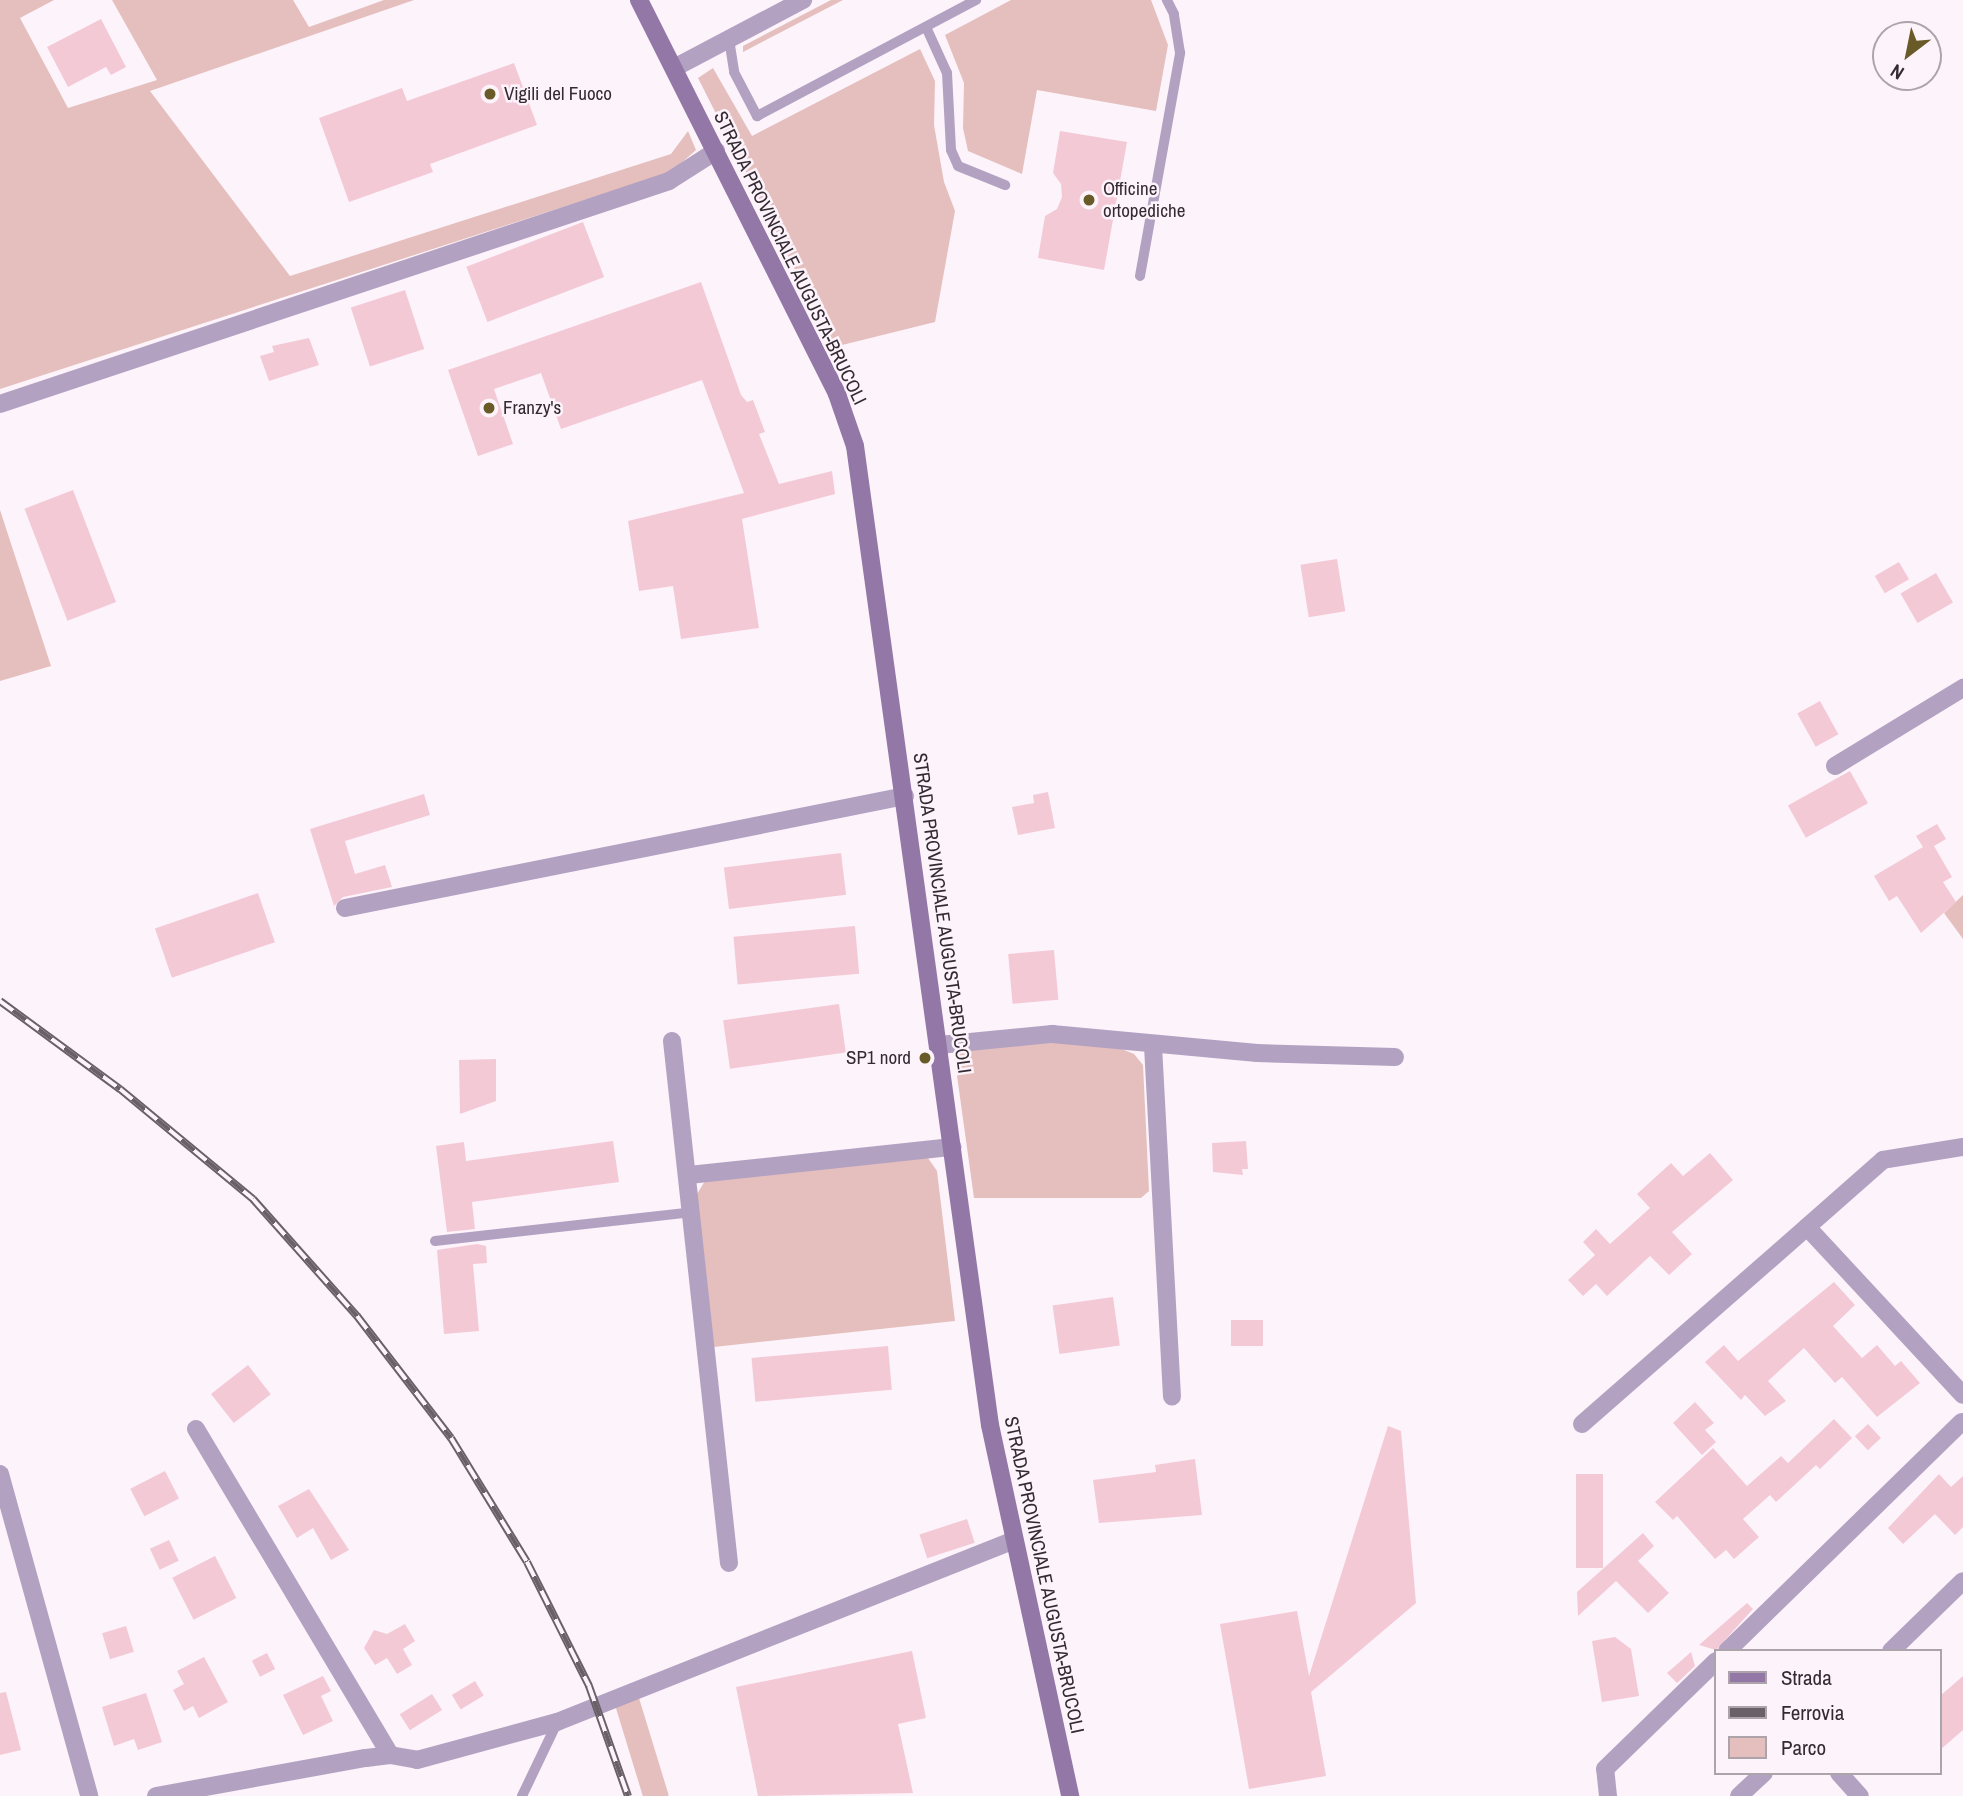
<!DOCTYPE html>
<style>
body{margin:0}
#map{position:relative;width:1963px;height:1796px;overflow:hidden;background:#fdf3fb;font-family:"Archivo Narrow",sans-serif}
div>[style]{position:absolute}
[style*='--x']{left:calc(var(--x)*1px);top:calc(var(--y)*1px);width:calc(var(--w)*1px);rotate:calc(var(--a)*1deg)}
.green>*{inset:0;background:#e5bfbd;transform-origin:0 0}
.building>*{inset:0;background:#f4c9d6;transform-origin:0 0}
.lane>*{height:10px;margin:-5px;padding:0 5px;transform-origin:5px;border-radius:5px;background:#b3a1c2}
.street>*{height:18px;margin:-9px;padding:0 9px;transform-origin:9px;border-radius:9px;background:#b3a1c2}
.secondary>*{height:18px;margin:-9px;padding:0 9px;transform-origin:9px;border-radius:9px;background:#9277a7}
.rail>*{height:8px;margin-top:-4px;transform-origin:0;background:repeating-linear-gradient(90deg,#fdf3fb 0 16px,#6a6068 0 32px);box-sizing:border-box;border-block:2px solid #6a6068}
.dots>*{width:19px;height:19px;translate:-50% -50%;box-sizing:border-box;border:4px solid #fdf3fb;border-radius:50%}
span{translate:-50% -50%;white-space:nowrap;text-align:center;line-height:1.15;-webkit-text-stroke:5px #fdf3fb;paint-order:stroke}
.poi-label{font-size:19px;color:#342a32}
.left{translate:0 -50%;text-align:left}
.right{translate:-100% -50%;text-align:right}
.street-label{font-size:19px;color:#342a32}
.legend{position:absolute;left:1714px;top:1649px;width:228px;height:126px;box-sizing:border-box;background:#fdf3fb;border:2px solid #ada3ab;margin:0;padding:9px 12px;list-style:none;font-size:21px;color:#342a32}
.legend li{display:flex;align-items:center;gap:14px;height:35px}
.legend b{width:35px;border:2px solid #ada3ab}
.north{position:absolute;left:1872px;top:21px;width:70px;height:70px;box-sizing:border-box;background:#fdf3fb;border:2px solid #ada3ab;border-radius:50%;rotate:212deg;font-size:19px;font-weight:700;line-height:28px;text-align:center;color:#342a32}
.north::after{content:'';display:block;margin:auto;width:24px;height:32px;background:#695b28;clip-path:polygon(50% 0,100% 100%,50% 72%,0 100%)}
</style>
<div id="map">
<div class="green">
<div style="clip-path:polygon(0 0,54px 0,20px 18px,68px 108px,157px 80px,112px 0,293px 0,309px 27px,384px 0,414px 0,150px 91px,290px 276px,671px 154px,688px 131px,696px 150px,671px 172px,0 389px)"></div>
<div style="clip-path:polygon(831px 0,843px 0,743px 52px,743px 46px)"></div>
<div style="clip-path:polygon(1011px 0,1151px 0,1168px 45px,1156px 111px,1037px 90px,1022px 174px,968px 151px,963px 128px,964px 83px,945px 35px)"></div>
<div style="clip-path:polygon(920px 49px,935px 81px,934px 125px,944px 182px,955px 211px,935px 322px,834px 347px,698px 78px,713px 68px,752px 136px)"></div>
<div style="clip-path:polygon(0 510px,51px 666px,0 681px)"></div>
<div style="clip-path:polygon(1963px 895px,1963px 939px,1944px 913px)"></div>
<div style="clip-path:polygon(1037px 1041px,1117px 1047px,1134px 1054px,1143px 1065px,1149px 1191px,1141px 1198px,974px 1198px,954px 1054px,957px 1049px)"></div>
<div style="clip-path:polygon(928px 1158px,937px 1171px,955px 1321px,714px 1347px,697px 1194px,705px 1181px)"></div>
<div style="left:639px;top:1698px;width:102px;height:25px;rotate:73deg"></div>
</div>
<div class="building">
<div style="clip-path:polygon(101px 19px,126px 67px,111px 75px,106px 67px,68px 87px,47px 47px)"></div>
<div style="clip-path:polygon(514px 63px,537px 125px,430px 164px,433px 172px,349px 202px,319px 118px,402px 88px,407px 101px)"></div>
<div style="clip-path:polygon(1060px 131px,1127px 142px,1104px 270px,1038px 258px,1045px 216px,1057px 209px,1062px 197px,1061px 184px,1053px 173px)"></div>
<div style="left:583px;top:222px;width:59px;height:125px;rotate:69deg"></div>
<div style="clip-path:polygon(701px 282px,741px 395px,747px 402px,753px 400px,765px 432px,759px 434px,779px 484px,832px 471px,835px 494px,742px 519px,759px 628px,681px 639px,673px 586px,639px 591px,628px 521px,744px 493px,702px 380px,561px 429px,541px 373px,494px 389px,513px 444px,478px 456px,448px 370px)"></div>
<div style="left:405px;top:290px;width:62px;height:57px;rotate:72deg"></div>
<div style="clip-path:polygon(309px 338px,319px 365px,269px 381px,260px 356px,274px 352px,272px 346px)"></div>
<div style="left:73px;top:490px;width:120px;height:52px;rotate:69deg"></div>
<div style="left:1337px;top:559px;width:53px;height:37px;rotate:81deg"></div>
<div style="left:1899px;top:562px;width:20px;height:28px;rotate:60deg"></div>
<div style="left:1936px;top:573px;width:34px;height:41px;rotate:60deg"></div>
<div style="left:1820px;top:701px;width:38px;height:26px;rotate:61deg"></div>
<div style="left:1850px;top:771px;width:37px;height:71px;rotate:61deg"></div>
<div style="clip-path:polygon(1048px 792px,1055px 828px,1018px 835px,1012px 807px,1034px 803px,1033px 795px)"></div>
<div style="clip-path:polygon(424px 794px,430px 815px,345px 841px,355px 874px,385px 865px,392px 887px,343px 897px,334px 906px,310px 829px)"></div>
<div style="clip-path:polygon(1937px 824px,1946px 839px,1934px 846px,1952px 877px,1943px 882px,1956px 902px,1921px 933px,1897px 896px,1889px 901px,1874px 876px,1923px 847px,1916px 836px)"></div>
<div style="left:841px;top:853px;width:42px;height:118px;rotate:83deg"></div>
<div style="left:258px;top:893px;width:52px;height:109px;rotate:71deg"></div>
<div style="left:855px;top:926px;width:48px;height:122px;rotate:85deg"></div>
<div style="left:1054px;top:950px;width:50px;height:46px;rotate:85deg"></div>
<div style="left:839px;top:1004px;width:49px;height:117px;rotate:82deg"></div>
<div style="clip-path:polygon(496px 1059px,496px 1101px,460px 1114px,459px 1060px)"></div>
<div style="clip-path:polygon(613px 1141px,619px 1182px,472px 1202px,475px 1229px,447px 1232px,436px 1146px,464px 1142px,466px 1161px)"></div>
<div style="clip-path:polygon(1246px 1141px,1248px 1169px,1242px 1169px,1243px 1175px,1213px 1172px,1212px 1143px)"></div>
<div style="clip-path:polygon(1710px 1153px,1733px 1180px,1672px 1232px,1692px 1254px,1669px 1275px,1650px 1256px,1607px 1296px,1596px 1284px,1583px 1296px,1568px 1280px,1595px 1255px,1583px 1242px,1596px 1229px,1610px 1244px,1650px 1208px,1637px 1194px,1671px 1163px,1683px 1176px)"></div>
<div style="clip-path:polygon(477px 1244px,486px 1246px,487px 1263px,473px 1264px,479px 1331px,444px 1334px,437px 1250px)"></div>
<div style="clip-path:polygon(1834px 1282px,1855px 1305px,1833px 1326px,1862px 1358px,1877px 1345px,1895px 1366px,1901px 1361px,1920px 1383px,1877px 1417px,1842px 1377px,1835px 1383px,1804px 1348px,1768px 1381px,1786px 1401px,1765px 1416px,1745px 1395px,1741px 1400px,1705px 1362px,1724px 1345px,1738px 1361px)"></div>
<div style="left:1113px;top:1297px;width:49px;height:61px;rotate:82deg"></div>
<div style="left:1231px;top:1320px;width:32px;height:26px"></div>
<div style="left:888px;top:1346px;width:44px;height:137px;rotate:85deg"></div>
<div style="left:248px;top:1365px;width:37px;height:47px;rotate:52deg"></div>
<div style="clip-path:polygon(1695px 1402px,1714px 1423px,1705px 1430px,1716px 1442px,1702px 1455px,1673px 1423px)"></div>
<div style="clip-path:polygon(1834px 1419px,1852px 1438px,1820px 1469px,1816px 1465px,1776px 1502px,1770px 1495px,1743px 1519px,1759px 1537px,1734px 1559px,1726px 1550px,1715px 1559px,1677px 1516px,1673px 1520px,1655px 1502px,1713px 1448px,1747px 1486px,1781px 1456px,1788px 1463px)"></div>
<div style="left:1868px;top:1424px;width:19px;height:18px;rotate:47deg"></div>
<div style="clip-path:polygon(1388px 1426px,1401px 1431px,1416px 1603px,1311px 1692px,1326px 1776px,1249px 1789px,1220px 1624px,1297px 1611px,1309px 1676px)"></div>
<div style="clip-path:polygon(1195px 1459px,1202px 1515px,1099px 1523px,1093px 1480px,1156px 1472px,1155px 1465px)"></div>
<div style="left:165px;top:1471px;width:31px;height:39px;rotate:63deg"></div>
<div style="left:1576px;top:1474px;width:27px;height:94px"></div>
<div style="clip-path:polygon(1939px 1474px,1951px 1487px,1963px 1476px,1963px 1527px,1955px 1535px,1935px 1514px,1903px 1544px,1888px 1528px)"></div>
<div style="clip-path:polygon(309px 1489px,349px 1550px,331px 1560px,313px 1528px,297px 1538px,278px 1506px)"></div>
<div style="left:967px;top:1519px;width:25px;height:50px;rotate:72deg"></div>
<div style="clip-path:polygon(1643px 1533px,1654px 1546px,1638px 1561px,1669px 1593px,1648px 1613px,1616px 1581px,1578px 1616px,1577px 1592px)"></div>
<div style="left:169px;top:1540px;width:23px;height:21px;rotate:65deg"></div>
<div style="left:215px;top:1556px;width:47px;height:48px;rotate:63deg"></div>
<div style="clip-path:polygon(1747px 1603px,1753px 1609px,1716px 1650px,1699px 1645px)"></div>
<div style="clip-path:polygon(405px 1624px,415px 1641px,403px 1649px,412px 1665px,397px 1674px,387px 1658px,375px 1665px,364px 1648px,374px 1630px,387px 1634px)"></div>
<div style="left:126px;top:1626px;width:27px;height:25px;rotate:73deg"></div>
<div style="clip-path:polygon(1615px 1637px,1631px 1649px,1639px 1696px,1602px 1702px,1592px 1641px)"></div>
<div style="clip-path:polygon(912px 1651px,926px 1718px,898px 1724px,913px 1793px,758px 1796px,736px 1687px)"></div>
<div style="clip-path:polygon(1691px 1652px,1695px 1666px,1677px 1683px,1667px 1673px)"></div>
<div style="left:267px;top:1653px;width:18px;height:17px;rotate:63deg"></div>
<div style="clip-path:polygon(204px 1657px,228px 1702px,199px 1718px,193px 1706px,184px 1711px,173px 1690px,184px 1684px,177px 1671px)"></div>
<div style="clip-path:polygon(323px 1676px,331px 1691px,321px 1696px,333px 1721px,303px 1735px,283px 1695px)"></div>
<div style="clip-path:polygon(1963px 1676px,1963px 1730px,1940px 1750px,1940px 1696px)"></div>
<div style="left:475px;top:1681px;width:17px;height:27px;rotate:59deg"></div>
<div style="clip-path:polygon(6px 1692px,21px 1750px,0 1755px,0 1693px)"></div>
<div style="clip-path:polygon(146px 1693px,162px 1742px,138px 1750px,134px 1739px,114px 1746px,102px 1707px)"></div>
<div style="left:432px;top:1694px;width:19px;height:38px;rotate:58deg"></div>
</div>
<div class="lane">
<div style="--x:926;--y:27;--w:51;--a:65.5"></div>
<div style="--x:947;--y:73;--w:77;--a:87"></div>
<div style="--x:951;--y:150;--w:17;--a:66"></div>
<div style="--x:958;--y:166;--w:51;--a:22"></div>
<div style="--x:729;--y:39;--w:33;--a:81"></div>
<div style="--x:734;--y:72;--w:50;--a:62.4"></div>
<div style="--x:757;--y:116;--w:248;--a:-27.9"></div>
<div style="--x:1140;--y:276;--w:227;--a:-79.8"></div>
<div style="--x:1180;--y:53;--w:39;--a:-99"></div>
<div style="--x:1174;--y:14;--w:16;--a:-117"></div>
<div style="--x:435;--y:1241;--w:259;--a:-6.4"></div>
<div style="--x:522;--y:1796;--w:81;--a:-64.4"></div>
</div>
<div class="street">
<div style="--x:674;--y:68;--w:146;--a:-27.8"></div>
<div style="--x:0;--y:404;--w:705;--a:-18.43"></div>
<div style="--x:669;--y:181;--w:56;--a:-32.6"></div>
<div style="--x:1835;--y:766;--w:150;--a:-31.4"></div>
<div style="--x:345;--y:908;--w:571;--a:-11.31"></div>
<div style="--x:672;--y:1041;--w:525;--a:83.77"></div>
<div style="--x:939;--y:1045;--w:114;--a:-5.6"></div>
<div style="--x:1052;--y:1034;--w:206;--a:5.3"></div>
<div style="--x:1257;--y:1053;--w:138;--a:1.7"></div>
<div style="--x:1153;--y:1046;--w:351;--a:86.9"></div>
<div style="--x:1963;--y:1147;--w:81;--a:170.8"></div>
<div style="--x:1883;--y:1160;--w:101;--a:138.6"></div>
<div style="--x:1807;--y:1227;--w:229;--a:47.1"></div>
<div style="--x:689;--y:1175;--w:265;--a:-6.1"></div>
<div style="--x:1582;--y:1424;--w:299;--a:-41.2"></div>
<div style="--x:196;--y:1429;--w:379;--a:59.2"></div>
<div style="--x:0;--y:1474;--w:334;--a:74.5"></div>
<div style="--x:1727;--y:1651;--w:328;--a:-44.3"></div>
<div style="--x:1891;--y:1651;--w:100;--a:-44.2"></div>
<div style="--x:1839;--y:1773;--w:31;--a:48"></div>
<div style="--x:156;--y:1796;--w:213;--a:-10.3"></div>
<div style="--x:366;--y:1758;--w:24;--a:-7"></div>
<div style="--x:390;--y:1755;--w:27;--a:10"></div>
<div style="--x:417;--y:1760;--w:145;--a:-15.2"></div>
<div style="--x:557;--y:1722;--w:490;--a:-21.7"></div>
<div style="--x:1608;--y:1796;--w:27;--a:-96"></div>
<div style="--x:1605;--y:1769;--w:155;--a:-44.2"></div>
<div style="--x:1739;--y:1796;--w:34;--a:-43"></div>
</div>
<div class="secondary">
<div style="--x:639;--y:0;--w:441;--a:63.3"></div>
<div style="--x:837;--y:394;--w:55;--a:70.9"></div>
<div style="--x:855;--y:446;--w:988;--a:82.15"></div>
<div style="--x:990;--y:1425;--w:380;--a:77.8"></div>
</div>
<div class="rail">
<div style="--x:0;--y:1001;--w:149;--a:36.3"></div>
<div style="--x:120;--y:1089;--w:173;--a:39.6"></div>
<div style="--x:253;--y:1199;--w:157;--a:48.4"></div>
<div style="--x:357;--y:1316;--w:154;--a:52.4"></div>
<div style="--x:451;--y:1438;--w:145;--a:58.5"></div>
<div style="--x:527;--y:1562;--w:139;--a:63.4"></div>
<div style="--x:589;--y:1686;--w:117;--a:70.5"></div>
</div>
<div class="dots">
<div style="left:490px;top:94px;background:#695b28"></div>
<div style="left:1089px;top:200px;background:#695b28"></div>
<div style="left:489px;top:408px;background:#695b28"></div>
<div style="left:925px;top:1058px;background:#695b28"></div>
</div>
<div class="poi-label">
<span class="left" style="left:504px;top:94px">Vigili del Fuoco</span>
<span class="left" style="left:1103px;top:200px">Officine<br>ortopediche</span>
<span class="left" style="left:503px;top:408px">Franzy's</span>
<span class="right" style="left:911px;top:1058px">SP1 nord</span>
</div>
<div class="street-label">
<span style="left:790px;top:258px;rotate:64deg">STRADA PROVINCIALE AUGUSTA-BRUCOLI</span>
<span style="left:942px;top:913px;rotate:82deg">STRADA PROVINCIALE AUGUSTA-BRUCOLI</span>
<span style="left:1044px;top:1575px;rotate:78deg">STRADA PROVINCIALE AUGUSTA-BRUCOLI</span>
</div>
<ul class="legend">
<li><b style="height:9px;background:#9277a7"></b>Strada</li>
<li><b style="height:9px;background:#6a6068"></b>Ferrovia</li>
<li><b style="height:19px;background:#e5bfbd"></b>Parco</li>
</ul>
<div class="north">N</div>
</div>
